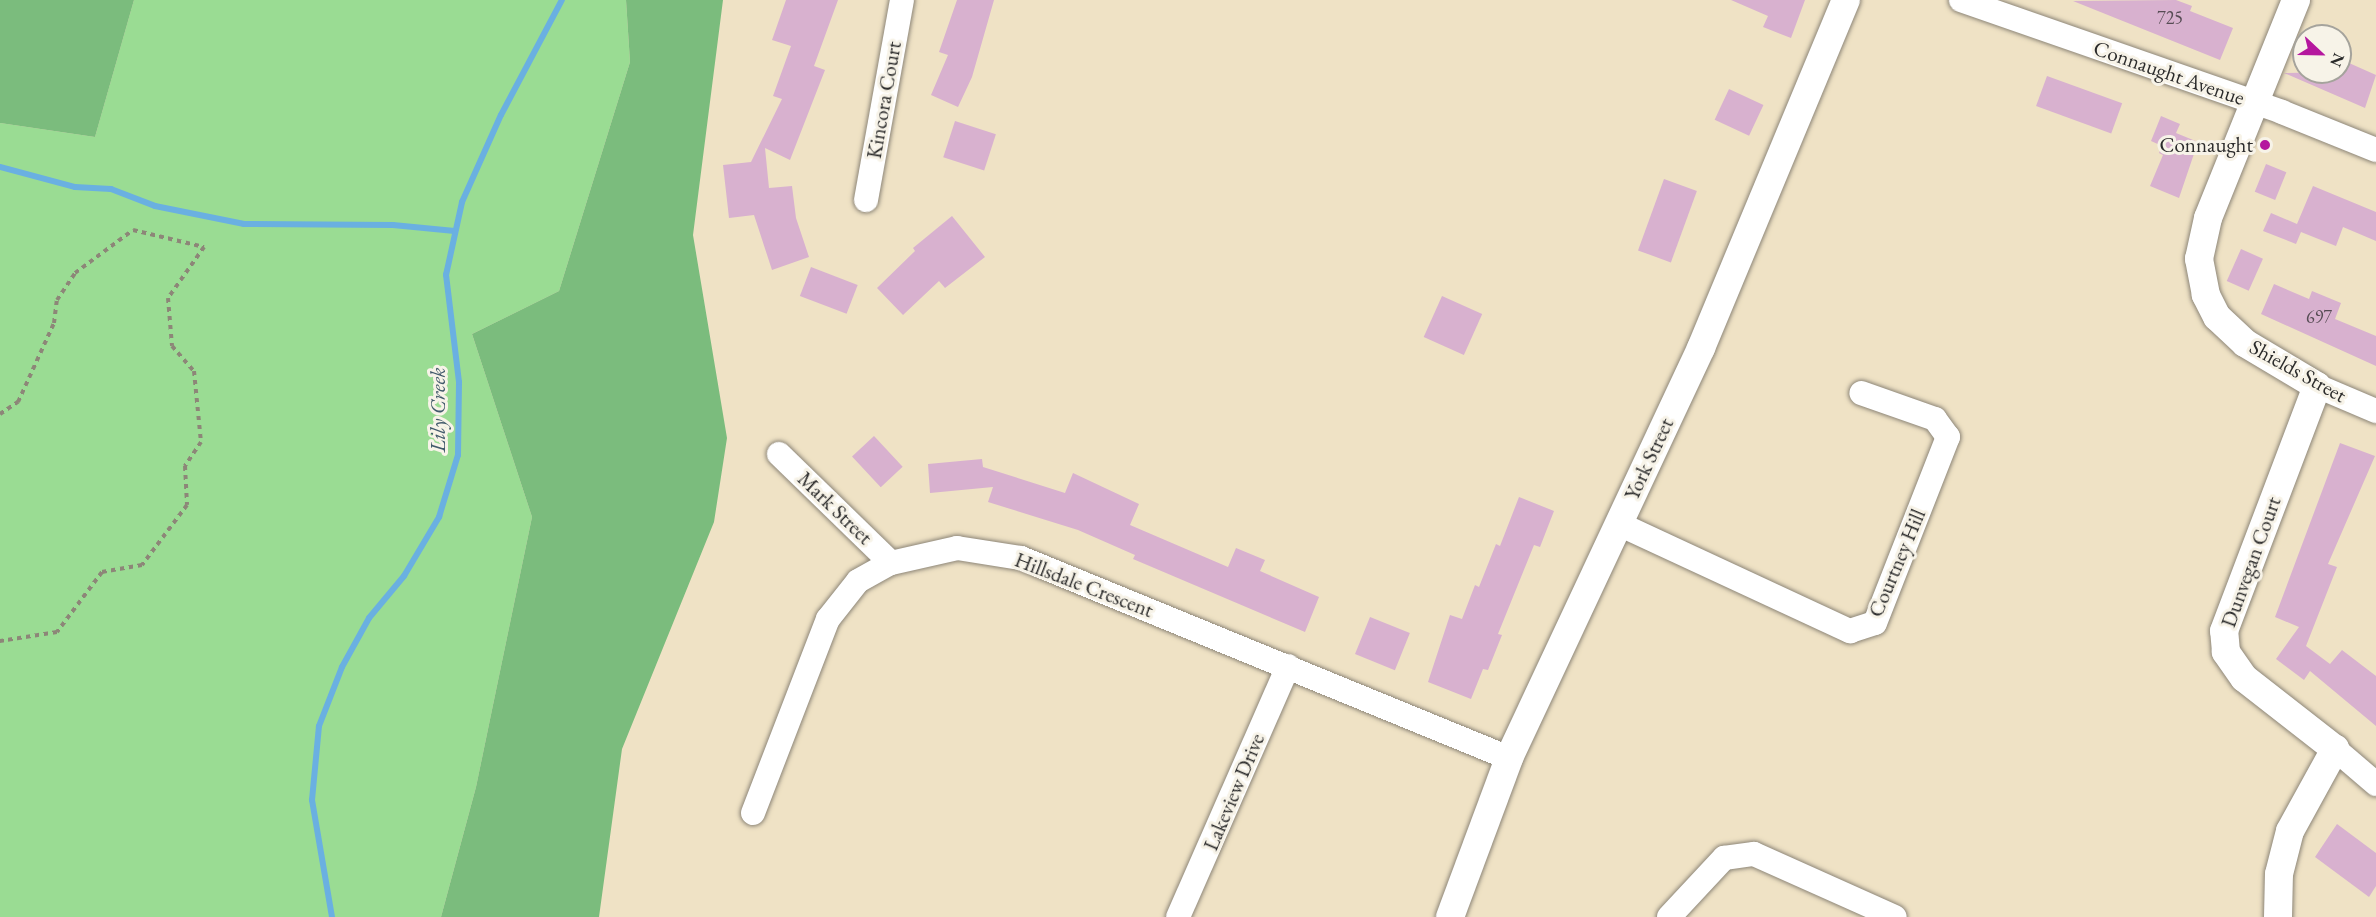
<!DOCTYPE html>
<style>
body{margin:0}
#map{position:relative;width:2376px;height:917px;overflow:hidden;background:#efe2c5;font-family:"EB Garamond",serif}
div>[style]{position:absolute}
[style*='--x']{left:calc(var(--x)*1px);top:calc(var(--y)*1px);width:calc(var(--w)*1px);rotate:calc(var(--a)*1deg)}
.green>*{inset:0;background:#9adc93}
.forest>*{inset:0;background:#7bbc7d}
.stream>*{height:6px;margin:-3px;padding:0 3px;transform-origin:3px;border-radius:3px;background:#6ab0e1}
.building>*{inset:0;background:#d8b1cf;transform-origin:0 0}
.path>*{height:4px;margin-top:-2px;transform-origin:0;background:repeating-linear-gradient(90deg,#8d8678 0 4.5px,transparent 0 9px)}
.roads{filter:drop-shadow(0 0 2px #8d8678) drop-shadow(0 0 2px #8d8678)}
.minor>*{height:24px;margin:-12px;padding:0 12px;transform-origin:12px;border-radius:12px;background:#fff}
.tertiary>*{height:28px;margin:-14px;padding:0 14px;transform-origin:14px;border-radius:14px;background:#fff}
.dots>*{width:16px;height:16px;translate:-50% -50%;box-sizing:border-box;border:3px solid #f7f3e8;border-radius:50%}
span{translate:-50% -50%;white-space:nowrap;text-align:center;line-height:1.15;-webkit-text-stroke:6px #f7f3e8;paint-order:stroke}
.number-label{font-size:18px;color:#564c54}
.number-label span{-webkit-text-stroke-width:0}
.street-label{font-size:21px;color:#2b2b2b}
.poi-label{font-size:21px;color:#2b2b2b}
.right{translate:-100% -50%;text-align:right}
.water-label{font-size:22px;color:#415a6b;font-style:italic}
.north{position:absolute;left:2292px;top:24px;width:60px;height:60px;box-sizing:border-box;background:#f7f3e8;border:2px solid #a5a39c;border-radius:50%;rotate:112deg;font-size:16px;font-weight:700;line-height:24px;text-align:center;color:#2b2b2b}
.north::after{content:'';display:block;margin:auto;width:21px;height:27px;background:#b5179e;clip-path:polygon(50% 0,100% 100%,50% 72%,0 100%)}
</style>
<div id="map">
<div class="green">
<div style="clip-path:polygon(134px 0,626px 0,630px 62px,559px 291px,472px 334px,532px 517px,476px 787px,441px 917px,0 917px,0 123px,95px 137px)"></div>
</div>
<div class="forest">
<div style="clip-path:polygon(0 0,134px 0,95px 137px,0 123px)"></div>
<div style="clip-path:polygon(626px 0,723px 0,693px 235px,727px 438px,714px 522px,622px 749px,599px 917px,441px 917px,476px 787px,532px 517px,472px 334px,559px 291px,630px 62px)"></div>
</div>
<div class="stream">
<div style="--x:0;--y:167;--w:78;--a:14.9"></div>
<div style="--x:75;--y:187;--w:36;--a:3"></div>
<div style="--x:111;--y:189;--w:47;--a:21.1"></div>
<div style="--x:155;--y:206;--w:91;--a:11.4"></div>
<div style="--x:244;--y:224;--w:149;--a:0.4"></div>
<div style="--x:393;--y:225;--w:62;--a:5.5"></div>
<div style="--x:332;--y:917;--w:119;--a:-99.7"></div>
<div style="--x:312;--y:800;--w:74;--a:-84.6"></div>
<div style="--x:319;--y:726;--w:63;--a:-68.7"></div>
<div style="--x:342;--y:667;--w:56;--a:-61.1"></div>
<div style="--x:369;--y:618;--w:55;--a:-50.2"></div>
<div style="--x:404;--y:576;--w:69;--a:-59.3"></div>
<div style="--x:439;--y:517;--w:65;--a:-73"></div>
<div style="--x:458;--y:455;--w:73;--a:-89.2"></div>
<div style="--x:459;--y:382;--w:108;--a:-96.9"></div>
<div style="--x:446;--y:275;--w:75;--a:-77.6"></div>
<div style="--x:462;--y:202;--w:95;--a:-65.9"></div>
<div style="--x:501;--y:115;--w:130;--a:-62.1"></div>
</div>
<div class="building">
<div style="clip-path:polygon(786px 0,838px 0,814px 66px,825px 70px,790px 160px,765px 148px,769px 188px,792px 186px,796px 218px,809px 257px,772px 270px,754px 215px,729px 218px,723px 165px,751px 162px,782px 99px,773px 96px,791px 46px,772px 40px)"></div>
<div style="clip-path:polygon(957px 0,994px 0,972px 77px,958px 107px,931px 95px,948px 55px,939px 52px)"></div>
<div style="clip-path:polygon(1731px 0,1805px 0,1791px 38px,1763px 27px,1768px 16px)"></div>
<div style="clip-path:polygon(2176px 0,2192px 6px,2190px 11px,2233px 28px,2220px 60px,2073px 1px)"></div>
<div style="clip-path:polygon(2340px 59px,2376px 75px,2365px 108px,2284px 73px,2340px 72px)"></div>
<div style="left:2047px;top:76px;width:80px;height:32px;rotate:20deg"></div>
<div style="left:1729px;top:89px;width:38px;height:34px;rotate:25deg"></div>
<div style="clip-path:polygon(2161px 116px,2180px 124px,2176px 133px,2198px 142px,2179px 198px,2150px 186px,2163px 155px,2159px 153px,2162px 146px,2151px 141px)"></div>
<div style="left:955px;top:121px;width:43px;height:38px;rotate:18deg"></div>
<div style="left:2266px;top:164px;width:22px;height:30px;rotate:22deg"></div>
<div style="left:1664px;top:179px;width:35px;height:76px;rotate:20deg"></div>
<div style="clip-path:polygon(2313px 186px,2376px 212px,2376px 241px,2343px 227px,2336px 246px,2301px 232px,2296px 244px,2263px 231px,2271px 213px,2297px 224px)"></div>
<div style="clip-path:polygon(952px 216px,985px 257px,945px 288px,939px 281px,903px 315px,877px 288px,915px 251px,913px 248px)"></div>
<div style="left:2241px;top:249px;width:24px;height:35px;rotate:24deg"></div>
<div style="left:811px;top:267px;width:50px;height:31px;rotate:21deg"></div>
<div style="clip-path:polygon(2274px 284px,2309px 299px,2312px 291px,2341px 303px,2335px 319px,2376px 336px,2376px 366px,2261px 314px)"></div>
<div style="left:1442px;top:296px;width:44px;height:45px;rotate:24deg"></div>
<div style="left:874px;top:436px;width:42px;height:30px;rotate:47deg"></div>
<div style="clip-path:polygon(2340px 443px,2375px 456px,2328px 564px,2337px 567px,2306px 646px,2330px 664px,2342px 650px,2376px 676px,2376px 726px,2310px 671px,2304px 680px,2276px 659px,2299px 627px,2275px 617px)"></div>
<div style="clip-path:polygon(982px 459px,983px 467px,1065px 493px,1073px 473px,1139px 504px,1130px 525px,1228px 567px,1236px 548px,1265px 560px,1260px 571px,1319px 597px,1305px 632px,1133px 559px,1135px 555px,1078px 530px,988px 502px,993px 487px,930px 493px,928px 464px)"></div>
<div style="clip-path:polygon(1519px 497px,1554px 511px,1540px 547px,1534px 545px,1498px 634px,1502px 635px,1488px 670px,1483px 669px,1471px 699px,1428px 682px,1450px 615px,1462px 619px,1475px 585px,1479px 587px,1496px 544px,1500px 546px)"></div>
<div style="left:1370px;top:617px;width:43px;height:40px;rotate:22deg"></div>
<div style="clip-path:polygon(2337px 824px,2376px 853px,2376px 886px,2369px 897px,2315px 857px)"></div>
</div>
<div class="path">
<div style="--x:0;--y:414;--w:22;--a:-34"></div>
<div style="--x:18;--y:402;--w:87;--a:-65.5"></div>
<div style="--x:54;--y:323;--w:23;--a:-83"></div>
<div style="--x:57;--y:300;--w:32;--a:-56"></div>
<div style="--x:75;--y:273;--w:72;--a:-36.6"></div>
<div style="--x:133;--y:230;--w:73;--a:13.5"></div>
<div style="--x:204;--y:247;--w:62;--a:125.2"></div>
<div style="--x:168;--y:298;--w:48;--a:85.2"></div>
<div style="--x:172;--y:346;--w:33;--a:49"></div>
<div style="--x:194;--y:371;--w:71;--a:84.4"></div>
<div style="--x:201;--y:442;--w:29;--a:124"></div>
<div style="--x:185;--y:466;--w:39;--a:87"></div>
<div style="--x:187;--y:505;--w:75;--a:126.9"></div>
<div style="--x:142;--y:565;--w:41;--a:170.1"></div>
<div style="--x:102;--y:572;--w:75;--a:126.9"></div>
<div style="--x:57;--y:632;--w:58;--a:171"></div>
</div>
<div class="roads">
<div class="minor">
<div style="--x:1961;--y:0;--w:340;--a:19.2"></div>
<div style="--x:2282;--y:112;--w:101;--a:22"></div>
<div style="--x:866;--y:200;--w:203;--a:-79.8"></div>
<div style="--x:2317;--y:386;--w:64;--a:23"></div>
<div style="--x:779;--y:454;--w:156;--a:44.2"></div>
<div style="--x:1619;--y:524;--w:255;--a:24.9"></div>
<div style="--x:1850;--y:631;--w:26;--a:-18"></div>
<div style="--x:1875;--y:623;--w:200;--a:-68.6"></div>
<div style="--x:1948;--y:437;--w:22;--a:-126"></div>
<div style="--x:1935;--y:419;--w:78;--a:-160.6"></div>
<div style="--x:2335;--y:749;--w:54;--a:40.5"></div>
<div style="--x:753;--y:813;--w:208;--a:-68.9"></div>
<div style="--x:828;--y:619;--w:48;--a:-51.7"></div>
<div style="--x:858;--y:581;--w:38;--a:-29"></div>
<div style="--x:891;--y:563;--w:68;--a:-12.8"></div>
<div style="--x:957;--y:548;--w:65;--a:8.9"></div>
<div style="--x:1021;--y:558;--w:527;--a:22.29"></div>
<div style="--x:1178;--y:917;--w:274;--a:-66.3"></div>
<div style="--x:1669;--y:917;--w:81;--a:-47"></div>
<div style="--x:1724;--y:858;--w:30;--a:-8"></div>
<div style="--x:1754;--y:854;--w:154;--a:24.1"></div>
</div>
<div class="tertiary">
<div style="--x:1450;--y:917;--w:170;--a:-69.6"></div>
<div style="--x:1509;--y:758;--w:453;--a:-64.9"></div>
<div style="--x:1701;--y:348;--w:377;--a:-67.4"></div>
<div style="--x:2278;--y:917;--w:43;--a:-88.7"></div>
<div style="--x:2279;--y:874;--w:44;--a:-75.7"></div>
<div style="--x:2290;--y:831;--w:94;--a:-61.2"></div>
<div style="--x:2335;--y:749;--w:115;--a:-142"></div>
<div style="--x:2244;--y:678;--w:32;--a:-125"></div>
<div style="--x:2226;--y:652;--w:21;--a:-95"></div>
<div style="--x:2224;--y:631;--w:262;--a:-69.2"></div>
<div style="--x:2317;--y:386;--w:84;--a:-149.2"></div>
<div style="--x:2245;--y:343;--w:38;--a:-137"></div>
<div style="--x:2217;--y:317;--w:25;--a:-117"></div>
<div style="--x:2206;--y:295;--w:37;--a:-101"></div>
<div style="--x:2199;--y:259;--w:42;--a:-77.6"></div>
<div style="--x:2208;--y:218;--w:235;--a:-68"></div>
</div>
</div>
<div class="dots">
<div style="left:2265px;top:145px;background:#b5179e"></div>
</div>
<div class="number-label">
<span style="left:2170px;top:18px">725</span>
<span style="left:2319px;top:317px">697</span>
</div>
<div class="street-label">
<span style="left:2169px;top:73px;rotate:19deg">Connaught Avenue</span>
<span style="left:884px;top:100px;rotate:-80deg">Kincora Court</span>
<span style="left:2298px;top:371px;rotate:29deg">Shields Street</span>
<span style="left:1649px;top:459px;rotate:-65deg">York Street</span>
<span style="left:835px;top:508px;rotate:44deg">Mark Street</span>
<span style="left:2251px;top:562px;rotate:-70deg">Dunvegan Court</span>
<span style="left:1897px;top:563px;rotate:-67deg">Courtney Hill</span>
<span style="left:1084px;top:585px;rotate:21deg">Hillsdale Crescent</span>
<span style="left:1234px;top:792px;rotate:-67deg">Lakeview Drive</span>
</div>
<div class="poi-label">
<span class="right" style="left:2253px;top:145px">Connaught</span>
</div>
<div class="water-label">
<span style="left:438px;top:410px;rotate:-90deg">Lily Creek</span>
</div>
<div class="north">N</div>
</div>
